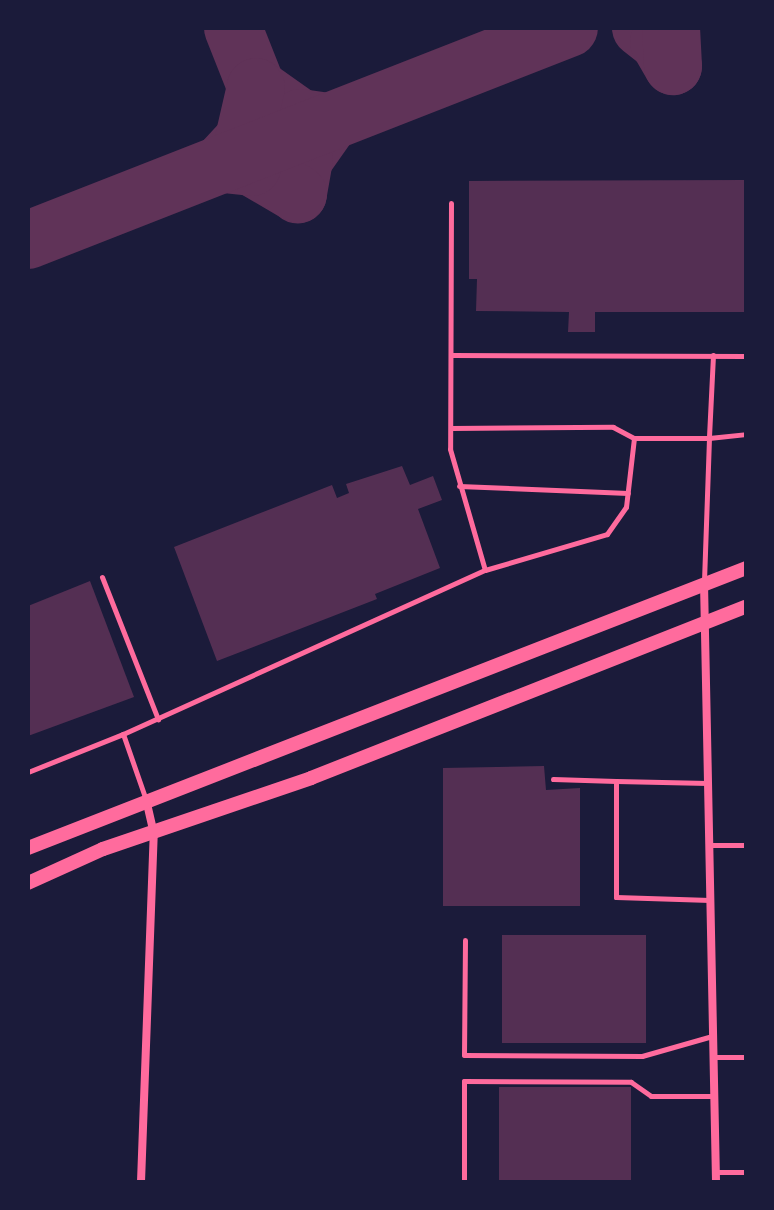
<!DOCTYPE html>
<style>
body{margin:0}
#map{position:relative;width:774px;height:1210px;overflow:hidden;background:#1b1b3a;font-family:"Roboto Condensed",sans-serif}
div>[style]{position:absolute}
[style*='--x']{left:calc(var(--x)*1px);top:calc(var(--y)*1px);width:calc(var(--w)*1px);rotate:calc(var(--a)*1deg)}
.taxiway>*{height:58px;margin:-29px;padding:0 29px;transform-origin:29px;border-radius:29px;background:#603358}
.building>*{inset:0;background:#542f53;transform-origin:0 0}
.service>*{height:5px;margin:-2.5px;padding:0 2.5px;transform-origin:2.5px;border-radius:2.5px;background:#ff6b9d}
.minor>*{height:8px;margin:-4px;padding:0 4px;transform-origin:4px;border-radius:4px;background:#ff6b9d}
.secondary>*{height:14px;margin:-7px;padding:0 7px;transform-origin:7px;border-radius:7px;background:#ff6b9d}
span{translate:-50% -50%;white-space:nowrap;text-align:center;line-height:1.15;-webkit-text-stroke:6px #1b1b3a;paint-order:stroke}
.frame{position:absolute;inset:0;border:30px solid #1b1b3a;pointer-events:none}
</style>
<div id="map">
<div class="taxiway">
<div style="--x:233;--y:28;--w:103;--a:68.4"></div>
<div style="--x:641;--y:28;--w:23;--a:38"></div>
<div style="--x:659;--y:42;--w:28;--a:60"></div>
<div style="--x:673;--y:66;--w:38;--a:-93"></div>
<div style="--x:256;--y:87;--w:54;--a:35.2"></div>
<div style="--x:300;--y:118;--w:30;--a:8"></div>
<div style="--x:330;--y:122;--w:45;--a:125.1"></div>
<div style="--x:304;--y:159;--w:36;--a:100"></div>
<div style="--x:298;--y:194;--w:53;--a:-149.6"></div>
<div style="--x:252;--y:167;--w:31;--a:-174"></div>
<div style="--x:221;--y:164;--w:34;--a:-47"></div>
<div style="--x:244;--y:139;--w:53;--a:-77"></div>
<div style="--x:28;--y:240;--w:581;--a:-21.4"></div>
</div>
<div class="building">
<div style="clip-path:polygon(746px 180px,746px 312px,595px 312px,595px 332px,568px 332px,569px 312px,476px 311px,477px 279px,469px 279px,469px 181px)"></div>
<div style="clip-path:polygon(402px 466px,410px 485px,433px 476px,442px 500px,418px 509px,440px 568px,375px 594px,377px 599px,217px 661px,174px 547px,332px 485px,337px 498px,349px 493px,346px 484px)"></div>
<div style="clip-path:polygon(90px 581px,134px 697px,28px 736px,28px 606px)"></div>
<div style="clip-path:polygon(544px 766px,546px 790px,580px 788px,580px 906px,443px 906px,443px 768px)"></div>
<div style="left:502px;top:935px;width:144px;height:108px"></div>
<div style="left:499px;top:1087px;width:132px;height:95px"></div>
</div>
<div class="service">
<div style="--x:451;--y:203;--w:246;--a:90.2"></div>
<div style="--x:450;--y:449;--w:126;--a:73.9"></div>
<div style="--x:452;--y:355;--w:294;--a:0.2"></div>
<div style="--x:713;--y:355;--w:83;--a:92.8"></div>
<div style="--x:709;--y:438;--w:37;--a:-6"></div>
<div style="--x:451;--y:428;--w:162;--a:-0.4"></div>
<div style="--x:613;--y:427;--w:24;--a:28"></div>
<div style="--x:459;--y:486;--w:169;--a:2.4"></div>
<div style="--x:102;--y:577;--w:153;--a:68.5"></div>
<div style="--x:28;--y:772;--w:102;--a:-21.8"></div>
<div style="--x:553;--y:779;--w:63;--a:1.8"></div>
<div style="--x:708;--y:783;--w:92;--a:-178.8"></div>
<div style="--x:616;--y:781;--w:116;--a:90"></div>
<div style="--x:616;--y:897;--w:94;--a:1.8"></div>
<div style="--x:146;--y:800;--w:70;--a:-109.2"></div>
<div style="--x:123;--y:734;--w:397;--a:-24.4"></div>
<div style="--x:485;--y:570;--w:127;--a:-16.4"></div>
<div style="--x:607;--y:534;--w:33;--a:-55"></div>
<div style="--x:626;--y:507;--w:69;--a:-83.4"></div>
<div style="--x:634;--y:438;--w:75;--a:0"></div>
<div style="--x:709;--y:438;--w:144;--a:92"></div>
<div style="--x:710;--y:845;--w:36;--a:0"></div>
<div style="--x:465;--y:940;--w:115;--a:90.5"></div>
<div style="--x:464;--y:1055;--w:178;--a:0.3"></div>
<div style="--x:642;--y:1056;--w:73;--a:-15.9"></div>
<div style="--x:714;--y:1057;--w:32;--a:0"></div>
<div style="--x:717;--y:1172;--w:29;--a:0"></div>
<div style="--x:464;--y:1182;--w:101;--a:-90"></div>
<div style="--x:464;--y:1081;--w:167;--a:0.3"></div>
<div style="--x:631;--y:1082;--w:24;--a:35"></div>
<div style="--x:651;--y:1096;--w:62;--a:0"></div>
</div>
<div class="minor">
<div style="--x:704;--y:583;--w:599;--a:88.85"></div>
<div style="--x:141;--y:1182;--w:348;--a:-87.9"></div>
<div style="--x:154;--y:834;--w:35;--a:-103"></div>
</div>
<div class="secondary">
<div style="--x:28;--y:848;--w:771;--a:-21.3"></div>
<div style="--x:28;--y:883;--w:82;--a:-24.4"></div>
<div style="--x:103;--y:849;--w:220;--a:-18.8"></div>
<div style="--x:311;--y:778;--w:467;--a:-21.5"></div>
</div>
<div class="frame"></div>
</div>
